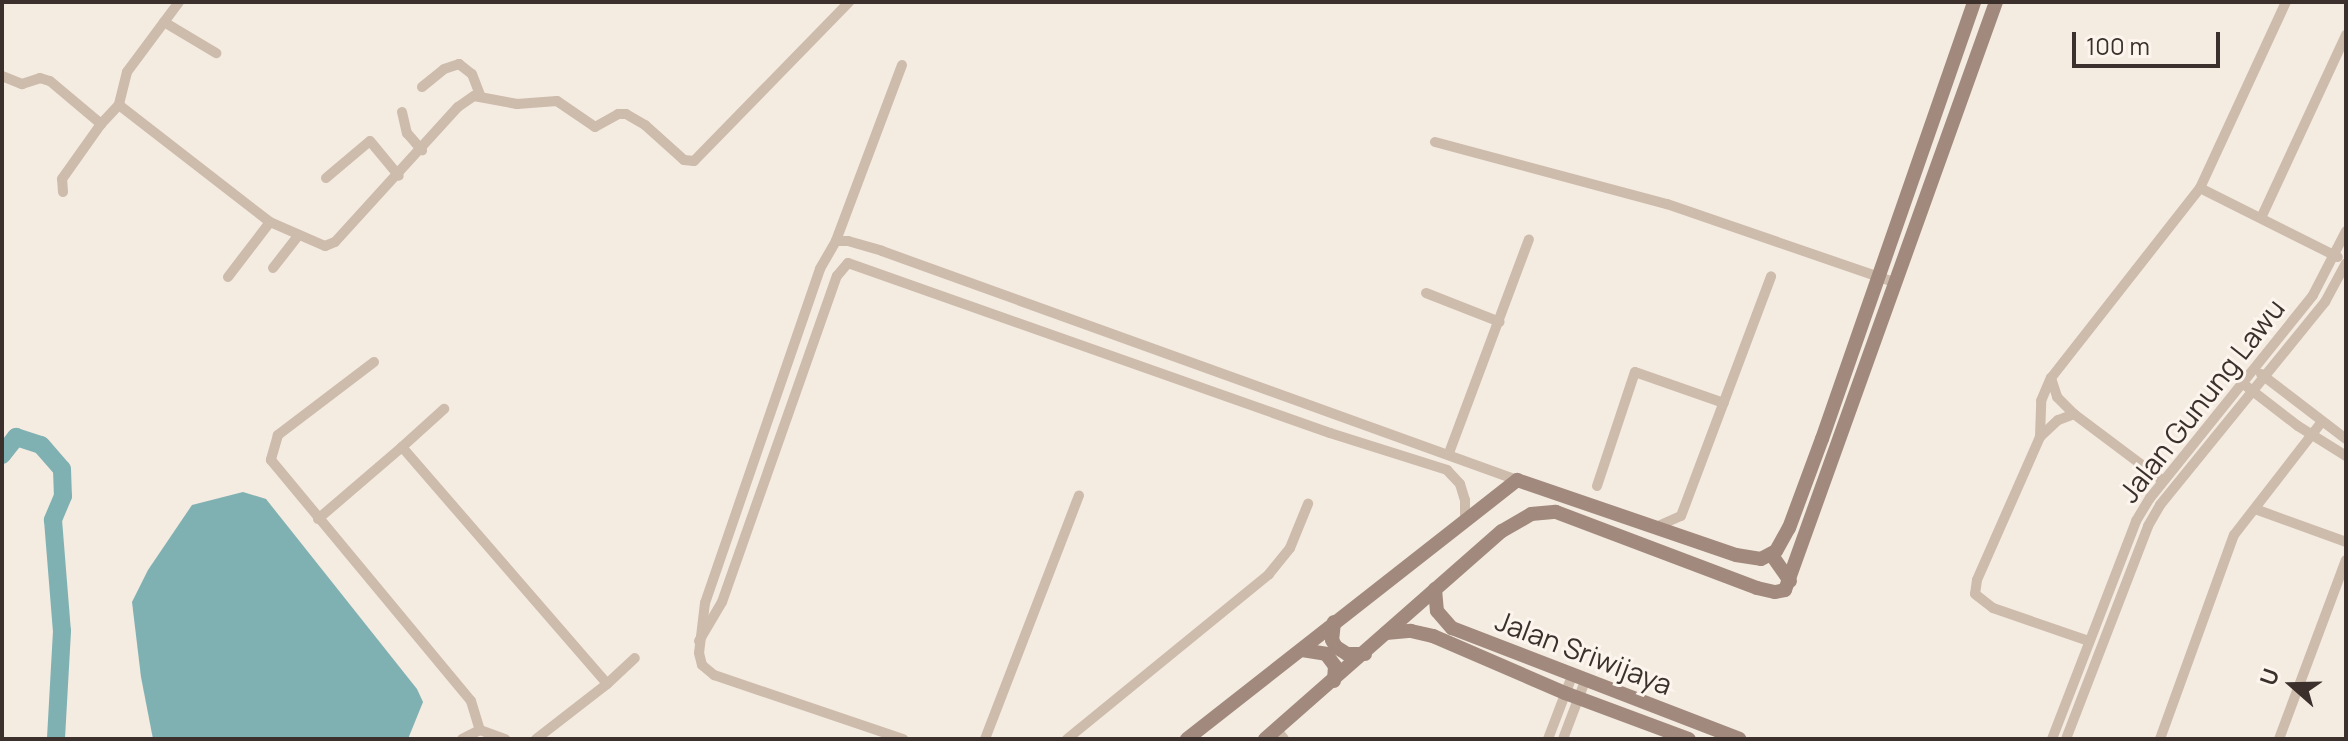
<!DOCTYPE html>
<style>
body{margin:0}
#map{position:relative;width:2348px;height:741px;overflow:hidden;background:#f4ebe1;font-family:Manrope,sans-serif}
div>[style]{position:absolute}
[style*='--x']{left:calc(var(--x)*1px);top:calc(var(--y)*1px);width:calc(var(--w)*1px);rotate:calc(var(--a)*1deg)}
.water>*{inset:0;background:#7fb0b2}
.river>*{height:18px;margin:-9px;padding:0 9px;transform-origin:9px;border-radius:9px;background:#7fb0b2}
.street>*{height:10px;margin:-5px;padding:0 5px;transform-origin:5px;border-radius:5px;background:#cdbbac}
.secondary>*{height:14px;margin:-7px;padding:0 7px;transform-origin:7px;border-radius:7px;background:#a18a7d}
span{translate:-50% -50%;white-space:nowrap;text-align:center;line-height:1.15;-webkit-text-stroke:6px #fbf5ee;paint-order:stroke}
.street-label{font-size:28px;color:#3b302b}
.frame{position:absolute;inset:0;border:4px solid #3b302b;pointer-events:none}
.north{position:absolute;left:2252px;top:645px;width:80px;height:80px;-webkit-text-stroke:6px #fbf5ee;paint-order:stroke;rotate:290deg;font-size:22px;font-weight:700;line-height:32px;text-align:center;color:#3b302b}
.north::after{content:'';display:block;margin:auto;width:28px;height:36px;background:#3b302b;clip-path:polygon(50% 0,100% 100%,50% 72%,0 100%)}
.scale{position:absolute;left:2072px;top:32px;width:148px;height:36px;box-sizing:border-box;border:4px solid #3b302b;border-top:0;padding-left:10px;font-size:24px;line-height:28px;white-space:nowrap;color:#3b302b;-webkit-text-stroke:6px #fbf5ee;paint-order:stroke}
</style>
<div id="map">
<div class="water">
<div style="clip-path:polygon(243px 492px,266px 499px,417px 689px,423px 702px,408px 739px,153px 739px,141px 677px,132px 602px,148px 570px,192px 505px)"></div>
</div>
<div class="river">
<div style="--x:2;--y:455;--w:23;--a:-52"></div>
<div style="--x:16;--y:437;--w:26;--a:18"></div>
<div style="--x:41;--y:445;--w:32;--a:49"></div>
<div style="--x:62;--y:469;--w:27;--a:88"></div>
<div style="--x:63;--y:496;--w:26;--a:113"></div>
<div style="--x:53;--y:520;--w:111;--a:85.4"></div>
<div style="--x:62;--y:631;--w:108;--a:93.2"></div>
</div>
<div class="street">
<div style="--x:179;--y:2;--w:87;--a:126.6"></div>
<div style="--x:127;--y:72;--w:34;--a:104"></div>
<div style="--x:119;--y:105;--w:191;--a:37.8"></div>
<div style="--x:270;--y:222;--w:60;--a:23.6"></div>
<div style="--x:325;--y:246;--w:11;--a:-22"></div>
<div style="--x:335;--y:242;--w:183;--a:-47.7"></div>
<div style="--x:458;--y:107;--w:19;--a:-35"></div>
<div style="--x:474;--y:96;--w:44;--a:10.5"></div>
<div style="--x:517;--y:104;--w:40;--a:-4.3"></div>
<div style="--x:557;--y:101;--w:46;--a:34.4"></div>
<div style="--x:595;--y:127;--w:26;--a:-29"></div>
<div style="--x:618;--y:114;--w:8;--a:0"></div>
<div style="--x:626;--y:114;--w:22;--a:30"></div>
<div style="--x:645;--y:125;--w:52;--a:41.9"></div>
<div style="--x:684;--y:160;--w:10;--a:6"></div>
<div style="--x:694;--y:161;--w:222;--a:-45.7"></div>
<div style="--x:164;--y:22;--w:61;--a:30.8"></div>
<div style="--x:902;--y:65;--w:188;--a:110.6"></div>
<div style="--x:836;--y:241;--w:32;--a:120"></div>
<div style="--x:820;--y:269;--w:353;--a:109"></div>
<div style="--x:705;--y:603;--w:50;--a:96.8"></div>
<div style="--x:699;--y:653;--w:12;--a:76"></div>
<div style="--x:702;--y:665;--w:16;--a:40"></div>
<div style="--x:714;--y:675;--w:200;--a:18.7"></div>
<div style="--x:2;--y:76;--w:22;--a:22"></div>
<div style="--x:22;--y:84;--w:19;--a:-18"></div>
<div style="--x:40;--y:78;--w:10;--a:17"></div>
<div style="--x:50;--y:81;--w:67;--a:40.1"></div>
<div style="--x:101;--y:124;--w:26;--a:-47"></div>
<div style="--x:422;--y:87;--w:28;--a:-39"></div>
<div style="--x:444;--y:69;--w:16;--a:-18"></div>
<div style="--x:459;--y:64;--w:16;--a:38"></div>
<div style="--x:472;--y:74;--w:22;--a:69"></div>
<div style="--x:402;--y:112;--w:22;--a:77"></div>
<div style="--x:407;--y:133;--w:23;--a:49"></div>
<div style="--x:1435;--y:142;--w:240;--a:15"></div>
<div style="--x:1667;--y:204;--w:242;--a:19"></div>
<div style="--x:326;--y:178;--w:57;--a:-40.1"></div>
<div style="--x:370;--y:141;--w:45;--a:50.4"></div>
<div style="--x:2200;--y:188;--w:154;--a:26.6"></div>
<div style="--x:63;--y:192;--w:13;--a:-94"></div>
<div style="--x:62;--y:179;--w:67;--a:-54.7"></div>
<div style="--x:2261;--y:218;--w:202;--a:-65.1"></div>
<div style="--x:836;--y:241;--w:12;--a:0"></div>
<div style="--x:848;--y:241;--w:35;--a:16"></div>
<div style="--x:882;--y:251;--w:675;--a:19.83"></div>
<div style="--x:273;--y:268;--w:41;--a:-52"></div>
<div style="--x:228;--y:277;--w:69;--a:-52.6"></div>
<div style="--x:1426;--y:293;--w:79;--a:21.4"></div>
<div style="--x:374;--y:362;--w:121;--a:142.8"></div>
<div style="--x:278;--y:435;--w:26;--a:106"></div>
<div style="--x:271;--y:460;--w:313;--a:50.3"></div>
<div style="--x:471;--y:701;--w:30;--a:73"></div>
<div style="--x:2261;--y:374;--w:107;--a:37.4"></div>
<div style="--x:2051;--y:378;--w:241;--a:-51.9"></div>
<div style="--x:2200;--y:188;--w:205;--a:-65.2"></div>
<div style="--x:2241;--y:382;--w:72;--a:37.7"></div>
<div style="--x:2298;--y:426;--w:57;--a:32"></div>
<div style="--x:2074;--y:414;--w:110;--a:36.9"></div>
<div style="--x:2040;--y:437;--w:36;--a:-88"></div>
<div style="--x:2041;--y:401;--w:25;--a:-67"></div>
<div style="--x:2051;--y:378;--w:20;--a:72"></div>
<div style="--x:2057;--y:397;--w:24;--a:45"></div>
<div style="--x:2074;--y:414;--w:17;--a:159"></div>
<div style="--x:2058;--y:420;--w:25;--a:137"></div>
<div style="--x:2040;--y:437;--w:156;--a:113.8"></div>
<div style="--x:1977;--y:580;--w:14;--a:98"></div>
<div style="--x:1975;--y:594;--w:23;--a:38"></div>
<div style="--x:1993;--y:608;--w:102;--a:19"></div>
<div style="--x:402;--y:447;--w:57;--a:-42.1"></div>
<div style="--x:1449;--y:453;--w:228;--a:-69.5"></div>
<div style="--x:1597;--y:486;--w:120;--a:-71.6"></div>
<div style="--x:1635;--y:372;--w:94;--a:19.2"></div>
<div style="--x:2255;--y:509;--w:97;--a:19.9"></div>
<div style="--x:318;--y:519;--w:111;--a:-40.6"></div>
<div style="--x:402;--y:447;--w:313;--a:49.1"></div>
<div style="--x:607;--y:684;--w:90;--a:142.2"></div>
<div style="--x:1656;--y:527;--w:27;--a:-24"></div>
<div style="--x:1681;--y:516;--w:256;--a:-69.4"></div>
<div style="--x:699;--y:641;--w:45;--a:-59.5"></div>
<div style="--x:722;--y:602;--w:346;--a:-70.6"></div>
<div style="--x:837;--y:276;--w:17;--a:-50"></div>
<div style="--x:848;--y:263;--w:511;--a:19.43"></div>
<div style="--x:1330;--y:433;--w:123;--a:17.5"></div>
<div style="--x:1447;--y:470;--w:19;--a:47"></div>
<div style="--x:1460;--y:484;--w:17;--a:73"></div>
<div style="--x:1465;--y:500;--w:23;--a:90"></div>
<div style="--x:607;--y:684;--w:38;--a:-43"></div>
<div style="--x:1277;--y:730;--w:11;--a:52"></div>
<div style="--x:462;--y:739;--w:20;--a:-27"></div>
<div style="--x:480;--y:730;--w:27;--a:20"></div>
<div style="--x:985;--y:739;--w:261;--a:-68.9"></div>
<div style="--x:1067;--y:739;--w:261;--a:-39.2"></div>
<div style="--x:1269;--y:574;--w:33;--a:-51"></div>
<div style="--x:1290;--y:548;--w:48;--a:-67.8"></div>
<div style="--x:1548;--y:739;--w:67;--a:-69.1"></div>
<div style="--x:1563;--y:739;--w:62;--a:-69.2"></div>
<div style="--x:2052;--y:739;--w:234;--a:-68.9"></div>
<div style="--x:2136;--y:521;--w:27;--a:-59"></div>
<div style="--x:2150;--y:498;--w:260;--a:-51.2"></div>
<div style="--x:2313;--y:295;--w:72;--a:-62.7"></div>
<div style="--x:2066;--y:739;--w:228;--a:-68.9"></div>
<div style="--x:2148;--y:526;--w:24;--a:-60"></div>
<div style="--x:2160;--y:505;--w:262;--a:-50.9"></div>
<div style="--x:2325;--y:302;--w:44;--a:-61.7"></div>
<div style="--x:2160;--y:739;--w:217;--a:-70.1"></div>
<div style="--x:2234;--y:535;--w:142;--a:-52.2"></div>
<div style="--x:2279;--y:739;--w:191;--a:-69.5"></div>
</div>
<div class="secondary">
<div style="--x:1771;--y:554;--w:33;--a:55"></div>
<div style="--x:1435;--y:589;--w:22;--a:85"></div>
<div style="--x:1437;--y:611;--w:23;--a:49"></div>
<div style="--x:1452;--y:628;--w:308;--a:21.1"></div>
<div style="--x:1334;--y:622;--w:18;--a:96"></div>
<div style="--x:1332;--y:640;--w:8;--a:60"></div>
<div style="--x:1336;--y:647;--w:13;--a:32"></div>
<div style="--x:1347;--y:654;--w:18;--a:0"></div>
<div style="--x:1386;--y:633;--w:25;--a:-5"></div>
<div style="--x:1411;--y:631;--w:23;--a:13"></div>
<div style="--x:1433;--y:636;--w:144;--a:23.4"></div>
<div style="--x:1565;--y:693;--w:132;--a:20.4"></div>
<div style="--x:1302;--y:650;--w:24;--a:9"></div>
<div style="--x:1326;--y:654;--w:15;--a:53"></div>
<div style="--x:1335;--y:666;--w:15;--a:94"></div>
<div style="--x:1187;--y:739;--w:420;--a:-38.1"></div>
<div style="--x:1517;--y:480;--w:231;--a:18.9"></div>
<div style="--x:1736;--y:555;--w:25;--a:9"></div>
<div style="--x:1761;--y:559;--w:17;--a:-28"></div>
<div style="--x:1776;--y:551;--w:26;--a:-61"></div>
<div style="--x:1789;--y:528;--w:95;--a:-69.7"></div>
<div style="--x:1822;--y:439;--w:463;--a:-70.8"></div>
<div style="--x:1265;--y:739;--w:315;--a:-41.3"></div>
<div style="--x:1502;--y:531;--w:34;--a:-30"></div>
<div style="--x:1531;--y:514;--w:25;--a:-5"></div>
<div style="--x:1556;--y:512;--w:215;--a:20.7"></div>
<div style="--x:1757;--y:588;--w:18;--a:13"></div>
<div style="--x:1775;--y:592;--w:10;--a:-11"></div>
<div style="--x:1785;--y:590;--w:625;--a:-70.26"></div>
</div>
<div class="street-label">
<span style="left:2201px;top:400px;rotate:-52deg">Jalan Gunung Lawu</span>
<span style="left:1584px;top:652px;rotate:21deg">Jalan Sriwijaya</span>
</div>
<div class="frame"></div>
<div class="north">U</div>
<div class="scale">100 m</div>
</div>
